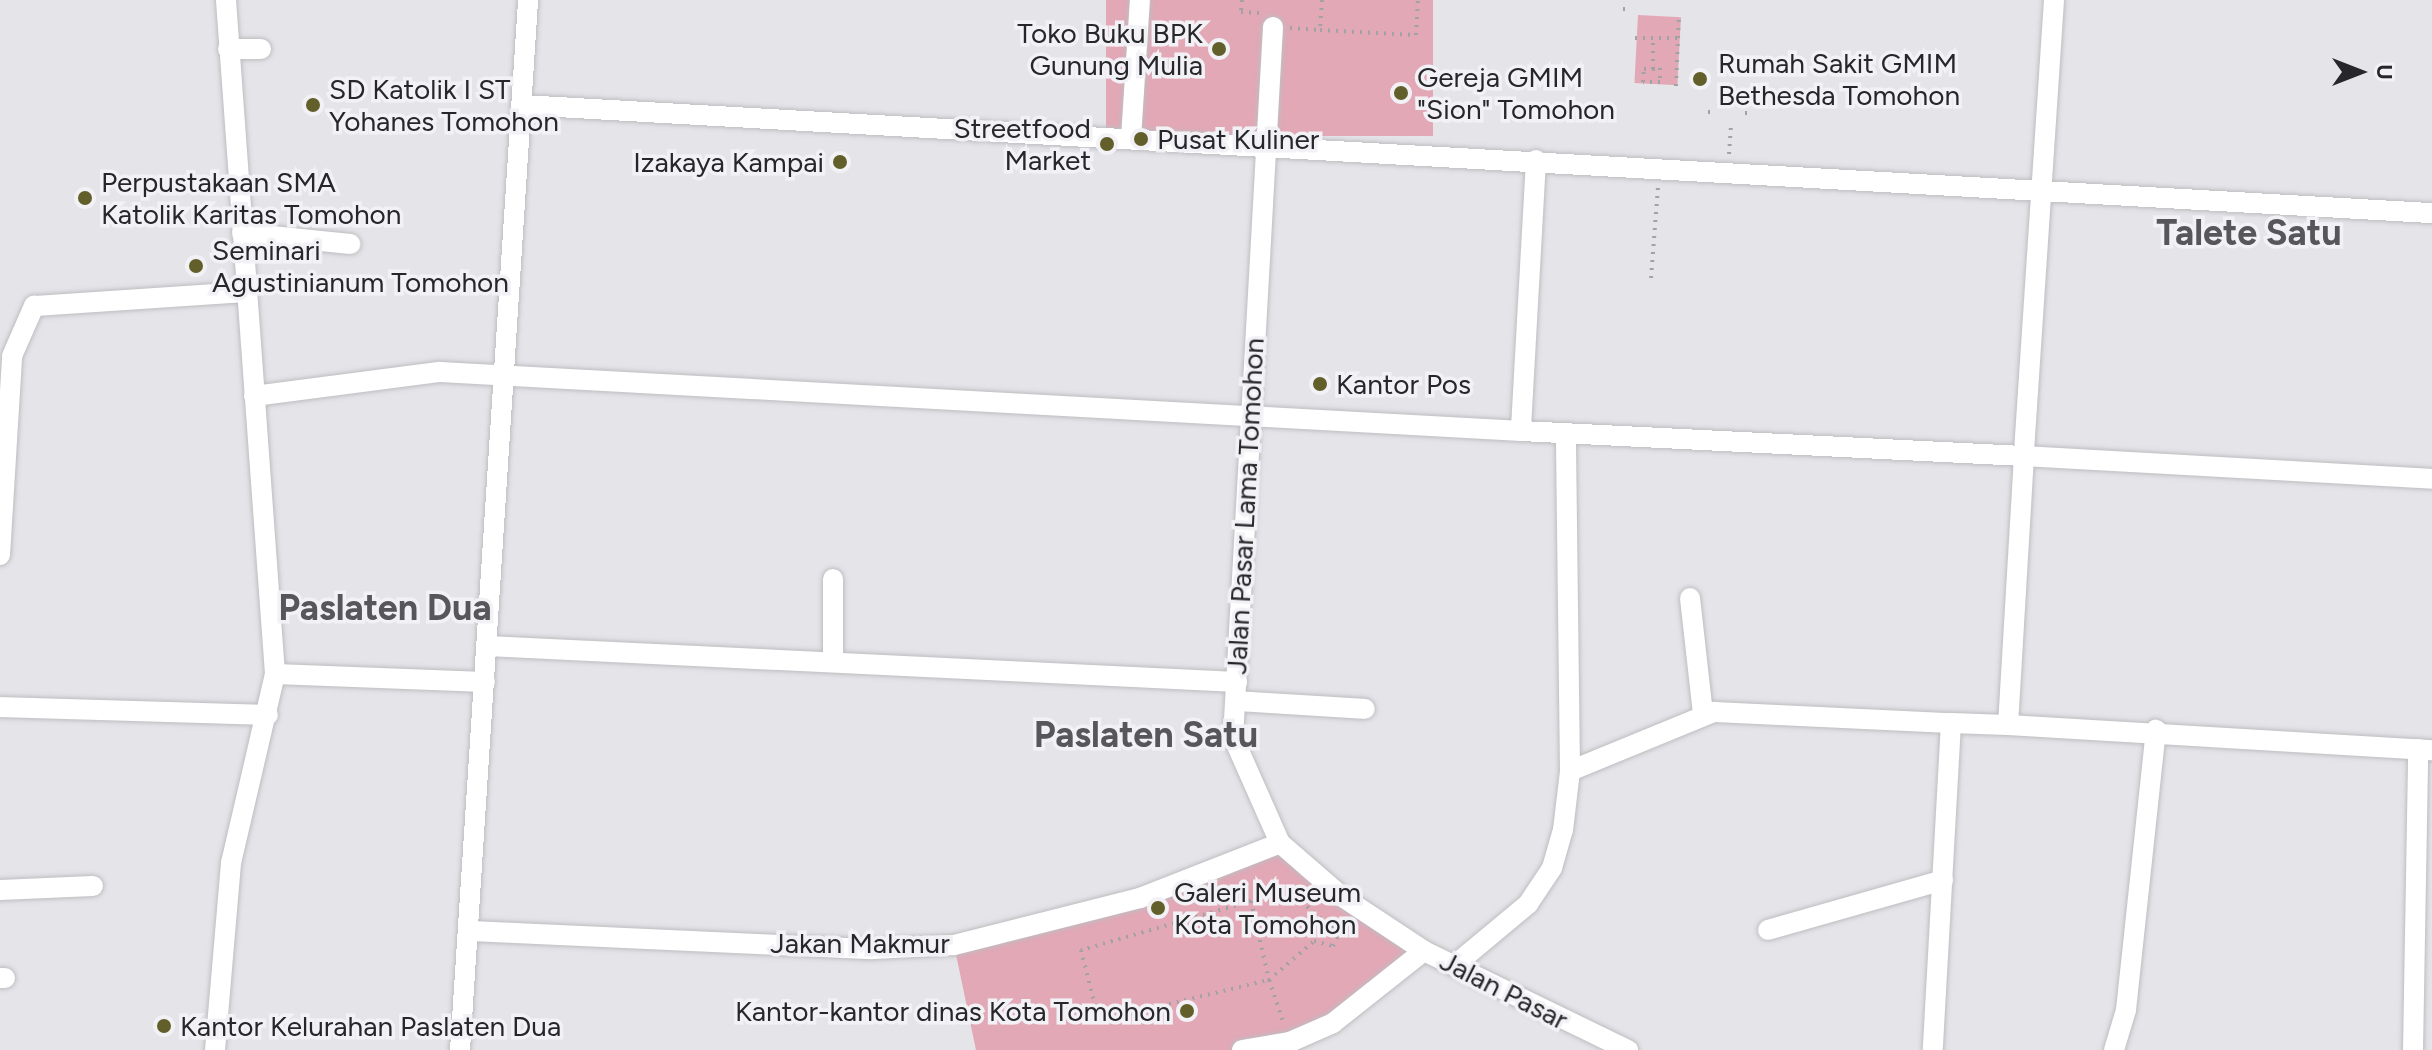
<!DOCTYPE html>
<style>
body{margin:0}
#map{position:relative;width:2432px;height:1050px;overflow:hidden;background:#e5e4e9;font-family:Figtree,sans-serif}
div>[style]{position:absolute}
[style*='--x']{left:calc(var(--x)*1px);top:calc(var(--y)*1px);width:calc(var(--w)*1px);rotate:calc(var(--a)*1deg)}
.green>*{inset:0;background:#e2a8b6;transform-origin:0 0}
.path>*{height:4px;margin-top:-2px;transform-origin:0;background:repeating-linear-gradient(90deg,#a2a1a5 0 2px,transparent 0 8px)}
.roads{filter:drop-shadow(0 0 2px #bebdc1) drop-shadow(0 0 2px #bebdc1)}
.minor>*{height:20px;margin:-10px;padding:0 10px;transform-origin:10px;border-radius:10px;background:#fff}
.dots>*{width:22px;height:22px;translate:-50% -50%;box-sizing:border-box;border:4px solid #f2f2f6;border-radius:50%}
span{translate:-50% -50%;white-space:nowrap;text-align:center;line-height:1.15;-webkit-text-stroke:7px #f2f2f6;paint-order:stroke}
.poi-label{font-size:28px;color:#272729}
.right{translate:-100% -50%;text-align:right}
.left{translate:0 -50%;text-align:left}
.street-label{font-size:28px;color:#272729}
.district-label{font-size:36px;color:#57565a;font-weight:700}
.north{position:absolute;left:2320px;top:32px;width:80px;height:80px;-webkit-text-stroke:6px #f2f2f6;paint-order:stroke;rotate:90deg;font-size:22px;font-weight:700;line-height:32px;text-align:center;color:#272729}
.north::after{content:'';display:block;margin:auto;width:28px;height:36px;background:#272729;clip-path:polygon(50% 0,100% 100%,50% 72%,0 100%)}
</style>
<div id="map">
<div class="green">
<div style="left:1106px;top:0;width:327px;height:136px"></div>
<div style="left:1638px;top:15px;width:43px;height:68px;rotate:3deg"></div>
<div style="clip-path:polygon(1280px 843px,1424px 951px,1333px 1023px,1242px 1050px,976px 1050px,954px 945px,997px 939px)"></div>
</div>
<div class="path">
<div style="--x:1242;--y:0;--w:12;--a:95"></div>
<div style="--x:1241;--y:12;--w:18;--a:3"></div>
<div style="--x:1322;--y:0;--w:30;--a:94"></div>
<div style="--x:1320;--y:30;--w:96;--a:3"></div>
<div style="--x:1416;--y:35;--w:35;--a:-87"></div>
<div style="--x:1623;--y:9;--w:4;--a:0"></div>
<div style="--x:1290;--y:28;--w:30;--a:4"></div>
<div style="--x:1635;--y:38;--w:43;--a:0"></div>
<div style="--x:1653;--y:69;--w:7;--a:-8"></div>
<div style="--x:1660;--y:68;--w:14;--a:90"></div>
<div style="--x:1660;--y:82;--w:17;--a:180"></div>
<div style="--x:1643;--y:82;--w:13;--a:-86"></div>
<div style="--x:1644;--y:69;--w:9;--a:0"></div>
<div style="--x:1653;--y:69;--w:31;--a:-90"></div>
<div style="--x:1676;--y:86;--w:71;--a:-87.6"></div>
<div style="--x:1708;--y:112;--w:3;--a:0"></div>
<div style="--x:1745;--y:113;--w:7;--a:0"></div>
<div style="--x:1729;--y:154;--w:30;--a:-86"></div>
<div style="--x:1651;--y:278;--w:92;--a:-85.6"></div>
<div style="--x:1251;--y:901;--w:177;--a:163.9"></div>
<div style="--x:1081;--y:950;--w:73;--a:75.8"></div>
<div style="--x:1099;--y:1021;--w:175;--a:-13.6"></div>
<div style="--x:1269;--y:980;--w:60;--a:-40.9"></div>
<div style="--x:1314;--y:941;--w:20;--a:15"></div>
<div style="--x:1333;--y:946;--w:13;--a:-63"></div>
<div style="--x:1339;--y:934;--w:66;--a:-139.3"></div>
<div style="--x:1289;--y:891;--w:39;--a:165"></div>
<div style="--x:1251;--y:901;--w:81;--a:77.2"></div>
<div style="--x:1269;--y:980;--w:46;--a:71.2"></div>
</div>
<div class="roads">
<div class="minor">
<div style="--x:2054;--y:0;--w:457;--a:93.8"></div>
<div style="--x:2024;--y:456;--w:409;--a:3.2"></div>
<div style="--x:1273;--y:27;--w:711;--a:93.22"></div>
<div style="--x:1233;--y:737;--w:116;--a:66.1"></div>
<div style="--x:1280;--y:843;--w:81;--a:41"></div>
<div style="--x:1341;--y:896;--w:100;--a:33.5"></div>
<div style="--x:1424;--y:951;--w:227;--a:25.9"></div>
<div style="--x:228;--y:49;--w:33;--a:0"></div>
<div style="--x:522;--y:105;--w:1913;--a:3.24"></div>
<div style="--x:1131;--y:138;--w:138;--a:-86.3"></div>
<div style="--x:1536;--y:160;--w:271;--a:93.2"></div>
<div style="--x:1521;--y:431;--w:504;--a:2.85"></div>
<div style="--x:2024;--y:456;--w:269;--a:93.4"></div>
<div style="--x:2008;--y:725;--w:57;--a:-178"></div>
<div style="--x:1951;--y:723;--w:327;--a:93.2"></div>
<div style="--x:242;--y:233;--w:109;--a:5.8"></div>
<div style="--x:254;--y:396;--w:188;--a:-7.4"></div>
<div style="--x:440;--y:372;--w:1083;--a:3.12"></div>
<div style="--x:0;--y:555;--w:199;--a:-86.5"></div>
<div style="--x:12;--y:356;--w:55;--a:-66.3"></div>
<div style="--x:34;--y:306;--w:213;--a:-3.8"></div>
<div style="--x:833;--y:579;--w:83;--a:90"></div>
<div style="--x:1690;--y:598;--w:117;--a:83.6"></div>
<div style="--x:487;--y:646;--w:751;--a:2.75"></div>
<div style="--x:275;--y:674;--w:210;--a:2.2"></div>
<div style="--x:1236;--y:701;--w:129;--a:3.5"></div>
<div style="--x:0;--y:707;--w:268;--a:1.7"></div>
<div style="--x:2008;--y:725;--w:425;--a:3.4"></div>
<div style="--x:1570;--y:771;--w:156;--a:-22.3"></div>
<div style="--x:1714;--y:712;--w:237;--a:2.7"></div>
<div style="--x:0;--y:890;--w:93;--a:-2.5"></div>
<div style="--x:1768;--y:930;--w:182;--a:-15.9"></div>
<div style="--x:471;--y:931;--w:402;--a:2.6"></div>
<div style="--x:873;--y:949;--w:81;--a:-2.8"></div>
<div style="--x:954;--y:945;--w:192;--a:-14.2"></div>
<div style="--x:1140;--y:898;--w:150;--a:-21.4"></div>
<div style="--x:1456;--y:964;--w:94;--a:-39.8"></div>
<div style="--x:1528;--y:904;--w:43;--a:-56.3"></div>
<div style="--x:1552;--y:868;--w:40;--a:-74"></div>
<div style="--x:1563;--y:830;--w:59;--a:-83.2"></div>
<div style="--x:1570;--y:771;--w:336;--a:-90.7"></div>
<div style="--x:0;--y:978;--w:5;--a:0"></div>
<div style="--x:215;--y:1050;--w:188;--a:-85.1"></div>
<div style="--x:231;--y:863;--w:194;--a:-76.9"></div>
<div style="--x:275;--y:674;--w:676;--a:-94.16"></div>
<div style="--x:460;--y:1050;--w:1052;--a:-86.29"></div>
<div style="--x:1242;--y:1050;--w:49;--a:-9.5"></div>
<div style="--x:1290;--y:1042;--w:47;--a:-23.8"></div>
<div style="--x:1333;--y:1023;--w:116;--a:-38.4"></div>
<div style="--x:2114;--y:1050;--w:42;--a:-73.3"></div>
<div style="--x:2126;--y:1010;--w:282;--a:-83.9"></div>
<div style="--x:2413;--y:1050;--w:301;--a:-89"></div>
</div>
</div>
<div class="dots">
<div style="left:1219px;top:49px;background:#625f2b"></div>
<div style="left:1700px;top:79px;background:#625f2b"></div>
<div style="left:1401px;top:93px;background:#625f2b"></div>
<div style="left:313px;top:105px;background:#625f2b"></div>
<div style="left:1141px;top:139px;background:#625f2b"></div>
<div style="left:1107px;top:144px;background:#625f2b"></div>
<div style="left:840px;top:162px;background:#625f2b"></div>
<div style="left:85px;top:198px;background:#625f2b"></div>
<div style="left:196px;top:266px;background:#625f2b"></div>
<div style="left:1320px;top:384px;background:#625f2b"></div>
<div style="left:1158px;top:908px;background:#625f2b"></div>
<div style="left:1187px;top:1011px;background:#625f2b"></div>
<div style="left:164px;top:1026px;background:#625f2b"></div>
</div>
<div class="poi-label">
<span class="right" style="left:1203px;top:49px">Toko Buku BPK<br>Gunung Mulia</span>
<span class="left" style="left:1718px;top:79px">Rumah Sakit GMIM<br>Bethesda Tomohon</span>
<span class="left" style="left:1417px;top:93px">Gereja GMIM<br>"Sion" Tomohon</span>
<span class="left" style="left:329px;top:105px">SD Katolik I ST<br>Yohanes Tomohon</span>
<span class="right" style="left:1091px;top:144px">Streetfood<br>Market</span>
<span class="left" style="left:1157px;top:139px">Pusat Kuliner</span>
<span class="right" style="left:824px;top:162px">Izakaya Kampai</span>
<span class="left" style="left:101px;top:198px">Perpustakaan SMA<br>Katolik Karitas Tomohon</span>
<span class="left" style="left:212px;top:266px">Seminari<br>Agustinianum Tomohon</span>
<span class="left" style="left:1336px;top:384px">Kantor Pos</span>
<span class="left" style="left:1174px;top:908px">Galeri Museum<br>Kota Tomohon</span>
<span class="right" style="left:1171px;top:1011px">Kantor-kantor dinas Kota Tomohon</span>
<span class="left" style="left:180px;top:1026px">Kantor Kelurahan Paslaten Dua</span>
</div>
<div class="street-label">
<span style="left:1245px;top:506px;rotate:-87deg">Jalan Pasar Lama Tomohon</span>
<span style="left:860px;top:943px">Jakan Makmur</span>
<span style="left:1504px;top:990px;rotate:27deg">Jalan Pasar</span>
</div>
<div class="district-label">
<span style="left:2249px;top:233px">Talete Satu</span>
<span style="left:385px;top:608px">Paslaten Dua</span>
<span style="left:1146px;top:735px">Paslaten Satu</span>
</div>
<div class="north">U</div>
</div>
